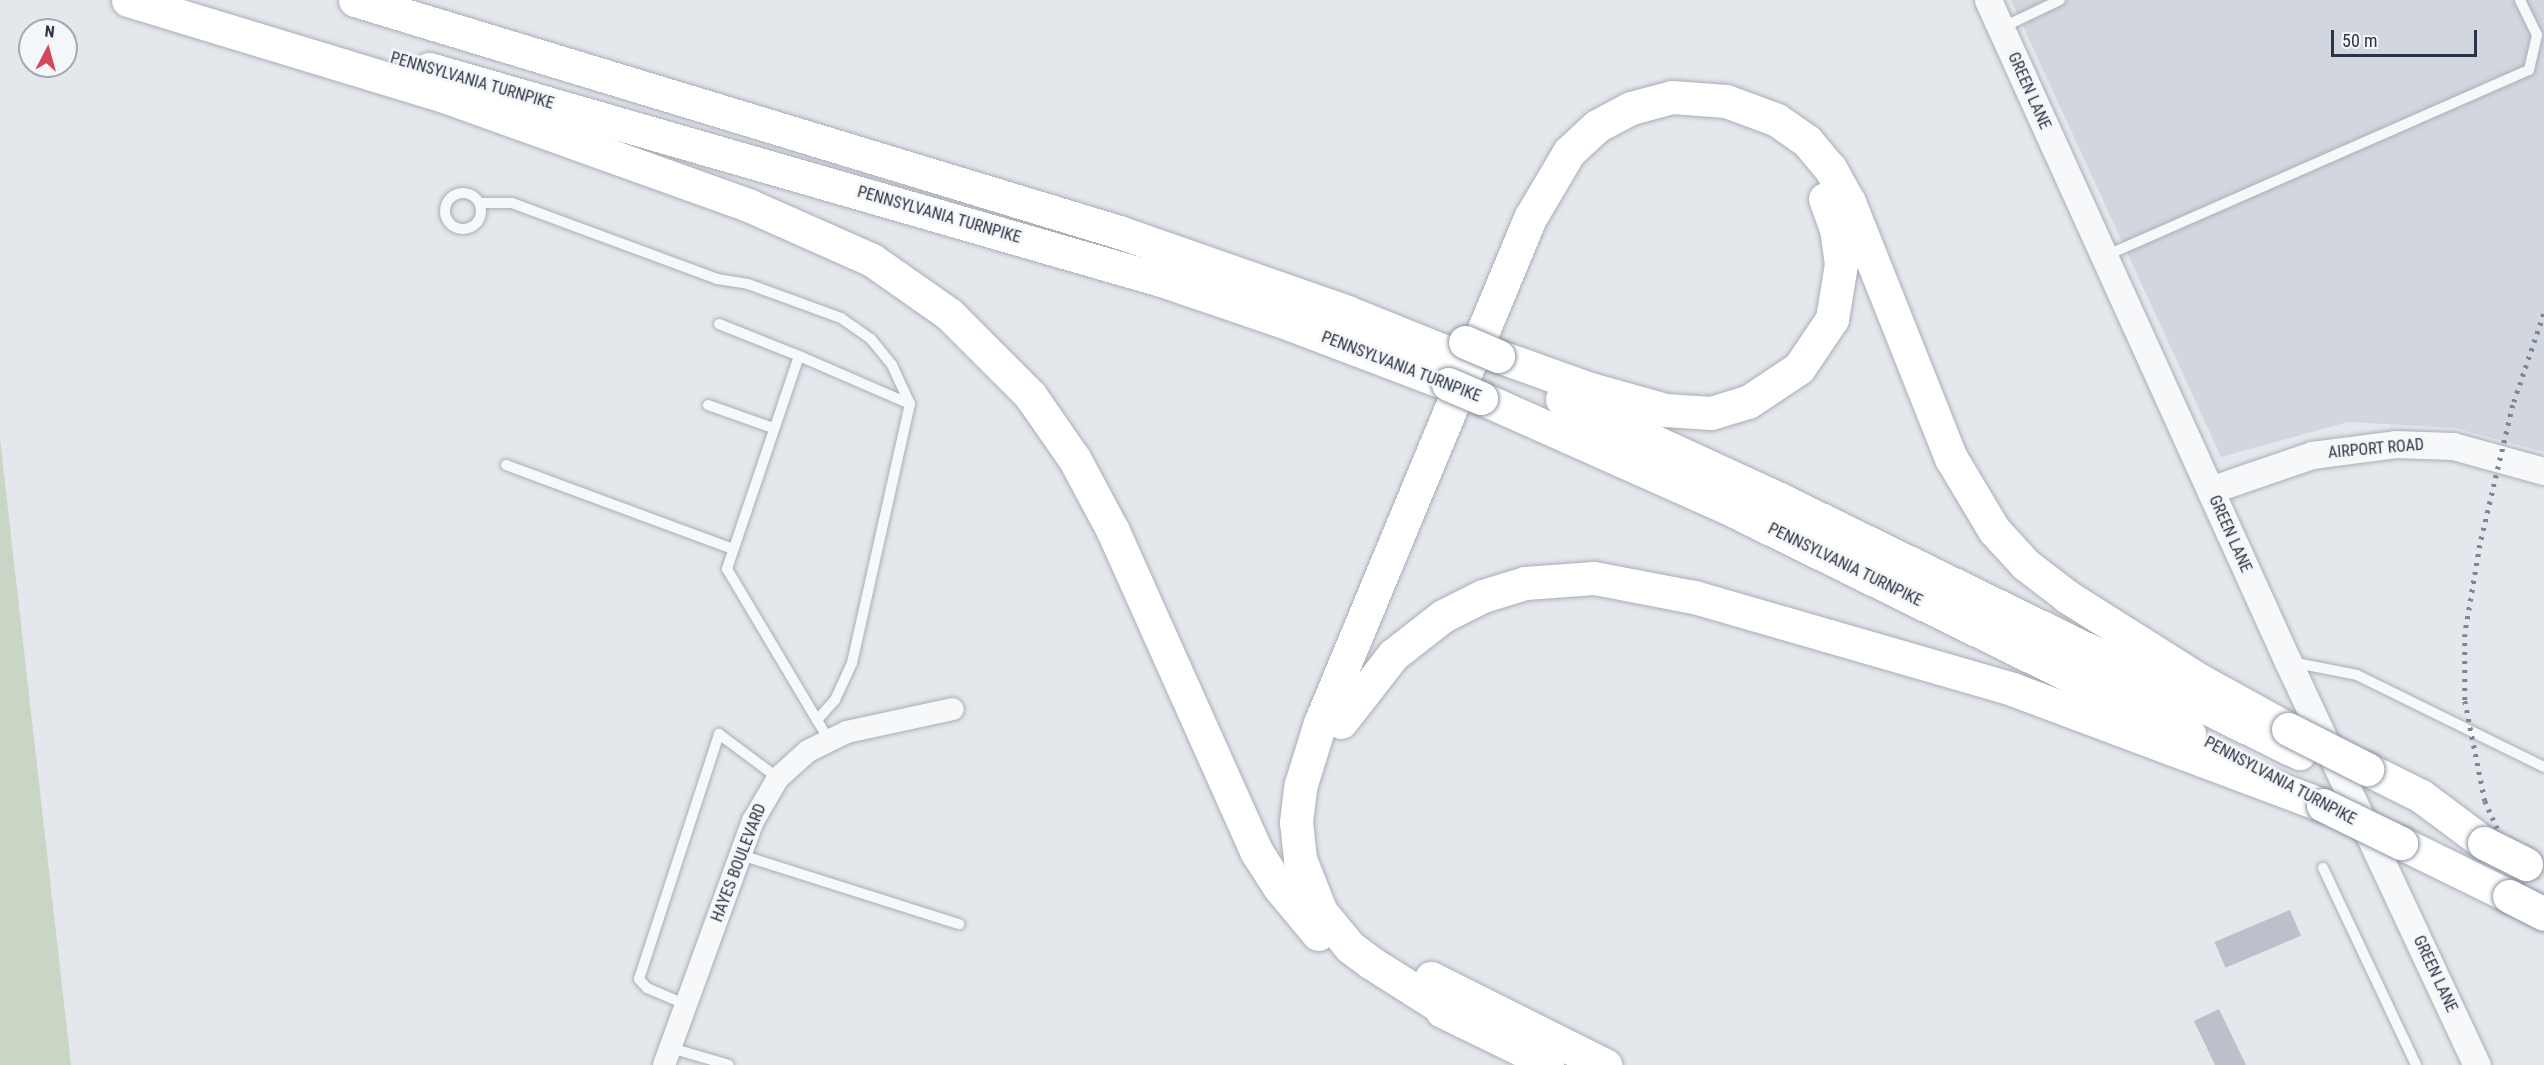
<!DOCTYPE html>
<style>
body{margin:0}
#map{position:relative;width:2544px;height:1065px;overflow:hidden;background:#e4e7ec;font-family:"Roboto Condensed",sans-serif}
div>[style]{position:absolute}
[style*='--x']{left:calc(var(--x)*1px);top:calc(var(--y)*1px);width:calc(var(--w)*1px);rotate:calc(var(--a)*1deg)}
.built>*{inset:0;background:#d2d6de}
.green>*{inset:0;background:#c9d6c5}
.building>*{inset:0;background:#bbc0ca;transform-origin:0 0}
.roads{filter:drop-shadow(0 0 2px #a9aeb7) drop-shadow(0 0 2px #a9aeb7)}
.service>*{height:10px;margin:-5px;padding:0 5px;transform-origin:5px;border-radius:5px;background:#f7f8fa}
.service>.ring{margin:-5px;padding:0;box-sizing:content-box;background:none;border:10px solid #f7f8fa;border-radius:50%}
.minor>*{height:22px;margin:-11px;padding:0 11px;transform-origin:11px;border-radius:11px;background:#f7f8fa}
.tertiary>*{height:27px;margin:-13.5px;padding:0 13.5px;transform-origin:13.5px;border-radius:13.5px;background:#f7f8fa}
.motorway>*{height:33px;margin:-16.5px;padding:0 16.5px;transform-origin:16.5px;border-radius:16.5px;background:#fff}
.rail>*{height:4.5px;margin-top:-2.25px;transform-origin:0;background:repeating-linear-gradient(90deg,#7d8696 0 3px,transparent 0 9px)}
.bridges{filter:drop-shadow(0 0 2px #8b94a3) drop-shadow(0 0 2px #8b94a3)}
.motorway-bridge>*{height:33px;margin:-16.5px;padding:0 16.5px;transform-origin:16.5px;border-radius:16.5px;background:#fff}
span{translate:-50% -50%;white-space:nowrap;text-align:center;line-height:1.15;-webkit-text-stroke:5px #f4f6f9;paint-order:stroke}
.street-label{font-size:16px;color:#2b3445}
.north{position:absolute;left:18px;top:18px;width:60px;height:60px;box-sizing:border-box;background:#f4f6f9;border:2px solid #a4a8b1;border-radius:50%;rotate:6deg;font-size:16px;font-weight:700;line-height:24px;text-align:center;color:#2b3445}
.north::after{content:'';display:block;margin:auto;width:21px;height:27px;background:#d1495b;clip-path:polygon(50% 0,100% 100%,50% 72%,0 100%)}
.scale{position:absolute;left:2331px;top:30px;width:146px;height:27px;box-sizing:border-box;border:3px solid #2b3445;border-top:0;padding-left:8px;font-size:18px;line-height:21px;white-space:nowrap;color:#2b3445;-webkit-text-stroke:4px #f4f6f9;paint-order:stroke}
</style>
<div id="map">
<div class="built">
<div style="clip-path:polygon(2011px 0,2544px 0,2544px 452px,2455px 428px,2348px 422px,2221px 457px)"></div>
</div>
<div class="green">
<div style="clip-path:polygon(0 439px,71px 1065px,0 1065px)"></div>
</div>
<div class="building">
<div style="left:2290px;top:910px;width:28px;height:82px;rotate:67deg"></div>
<div style="clip-path:polygon(2219px 1009px,2246px 1065px,2215px 1065px,2194px 1021px)"></div>
</div>
<div class="roads">
<div class="service">
<div style="--x:2001;--y:28;--w:65;--a:-25.4"></div>
<div class="ring" style="left:445px;top:193px;width:26px;height:26px"></div>
<div style="--x:480;--y:203;--w:32;--a:0"></div>
<div style="--x:512;--y:203;--w:219;--a:20.3"></div>
<div style="--x:717;--y:279;--w:31;--a:9"></div>
<div style="--x:748;--y:284;--w:99;--a:20.1"></div>
<div style="--x:841;--y:318;--w:37;--a:35"></div>
<div style="--x:871;--y:339;--w:33;--a:51"></div>
<div style="--x:892;--y:365;--w:43;--a:65.2"></div>
<div style="--x:2105;--y:256;--w:463;--a:-23.7"></div>
<div style="--x:2529;--y:70;--w:36;--a:-77"></div>
<div style="--x:2537;--y:35;--w:39;--a:-116"></div>
<div style="--x:719;--y:324;--w:86;--a:21.8"></div>
<div style="--x:708;--y:405;--w:69;--a:19.5"></div>
<div style="--x:506;--y:465;--w:242;--a:20.3"></div>
<div style="--x:2291;--y:662;--w:67;--a:11.1"></div>
<div style="--x:2357;--y:675;--w:208;--a:26.2"></div>
<div style="--x:817;--y:720;--w:27;--a:-48"></div>
<div style="--x:835;--y:700;--w:41;--a:-65.3"></div>
<div style="--x:852;--y:663;--w:265;--a:-77.4"></div>
<div style="--x:910;--y:404;--w:121;--a:-156.6"></div>
<div style="--x:799;--y:356;--w:225;--a:108.7"></div>
<div style="--x:727;--y:569;--w:176;--a:59.2"></div>
<div style="--x:817;--y:720;--w:23;--a:59"></div>
<div style="--x:741;--y:855;--w:229;--a:17.6"></div>
<div style="--x:2323;--y:868;--w:218;--a:64.7"></div>
<div style="--x:687;--y:1005;--w:43;--a:-157"></div>
<div style="--x:647;--y:988;--w:12;--a:-132"></div>
<div style="--x:639;--y:979;--w:258;--a:-71.9"></div>
<div style="--x:719;--y:734;--w:74;--a:36.7"></div>
<div style="--x:671;--y:1048;--w:60;--a:16.3"></div>
</div>
<div class="minor">
<div style="--x:664;--y:1065;--w:260;--a:-70"></div>
<div style="--x:753;--y:821;--w:50;--a:-59.8"></div>
<div style="--x:778;--y:778;--w:40;--a:-42"></div>
<div style="--x:808;--y:751;--w:43;--a:-26"></div>
<div style="--x:847;--y:732;--w:108;--a:-12.2"></div>
</div>
<div class="tertiary">
<div style="--x:1988;--y:0;--w:727;--a:65.62"></div>
<div style="--x:2288;--y:662;--w:445;--a:64.9"></div>
<div style="--x:2210;--y:490;--w:108;--a:-18.9"></div>
<div style="--x:2312;--y:455;--w:84;--a:-7.5"></div>
<div style="--x:2395;--y:444;--w:58;--a:2"></div>
<div style="--x:2453;--y:446;--w:94;--a:15.4"></div>
</div>
<div class="motorway">
<div style="--x:128;--y:0;--w:330;--a:16.9"></div>
<div style="--x:444;--y:96;--w:323;--a:19.7"></div>
<div style="--x:748;--y:205;--w:136;--a:23.9"></div>
<div style="--x:872;--y:260;--w:94;--a:35"></div>
<div style="--x:949;--y:314;--w:115;--a:45"></div>
<div style="--x:1030;--y:395;--w:79;--a:55.3"></div>
<div style="--x:1075;--y:460;--w:81;--a:61.8"></div>
<div style="--x:1113;--y:531;--w:350;--a:65.9"></div>
<div style="--x:1256;--y:851;--w:43;--a:57.4"></div>
<div style="--x:1279;--y:887;--w:61;--a:50.3"></div>
<div style="--x:355;--y:0;--w:798;--a:16.89"></div>
<div style="--x:1119;--y:232;--w:242;--a:19.3"></div>
<div style="--x:1347;--y:312;--w:121;--a:21.9"></div>
<div style="--x:429;--y:69;--w:762;--a:16.08"></div>
<div style="--x:1161;--y:280;--w:136;--a:18.8"></div>
<div style="--x:1290;--y:324;--w:169;--a:20.8"></div>
<div style="--x:1498;--y:356;--w:98;--a:19.7"></div>
<div style="--x:1590;--y:389;--w:78;--a:15.6"></div>
<div style="--x:1665;--y:410;--w:46;--a:3.7"></div>
<div style="--x:1711;--y:413;--w:39;--a:-17"></div>
<div style="--x:1748;--y:402;--w:61;--a:-33.7"></div>
<div style="--x:1799;--y:368;--w:59;--a:-56"></div>
<div style="--x:1832;--y:319;--w:56;--a:-80.7"></div>
<div style="--x:1841;--y:264;--w:35;--a:-98"></div>
<div style="--x:1836;--y:229;--w:32;--a:-110"></div>
<div style="--x:1481;--y:398;--w:268;--a:24"></div>
<div style="--x:1726;--y:507;--w:516;--a:26.12"></div>
<div style="--x:1562;--y:399;--w:230;--a:24.7"></div>
<div style="--x:1771;--y:495;--w:588;--a:26.04"></div>
<div style="--x:1341;--y:722;--w:85;--a:-52.2"></div>
<div style="--x:1393;--y:655;--w:63;--a:-38"></div>
<div style="--x:1443;--y:616;--w:45;--a:-26.6"></div>
<div style="--x:1483;--y:596;--w:44;--a:-17.2"></div>
<div style="--x:1525;--y:583;--w:69;--a:-4.1"></div>
<div style="--x:1594;--y:578;--w:102;--a:10.8"></div>
<div style="--x:1694;--y:597;--w:331;--a:16.1"></div>
<div style="--x:2012;--y:689;--w:332;--a:20.5"></div>
<div style="--x:2367;--y:769;--w:60;--a:26.6"></div>
<div style="--x:2421;--y:796;--w:79;--a:36.7"></div>
<div style="--x:2401;--y:843;--w:120;--a:26.1"></div>
<div style="--x:1431;--y:978;--w:195;--a:26.6"></div>
<div style="--x:1442;--y:1011;--w:117;--a:25.9"></div>
<div style="--x:1463;--y:1021;--w:110;--a:-147.6"></div>
<div style="--x:1370;--y:962;--w:25;--a:-143"></div>
<div style="--x:1350;--y:947;--w:45;--a:-129.6"></div>
<div style="--x:1321;--y:912;--w:57;--a:-111.6"></div>
<div style="--x:1300;--y:859;--w:37;--a:-96"></div>
<div style="--x:1296;--y:822;--w:38;--a:-83"></div>
<div style="--x:1301;--y:784;--w:64;--a:-72.7"></div>
<div style="--x:1320;--y:723;--w:547;--a:-67.42"></div>
<div style="--x:1530;--y:218;--w:77;--a:-59.4"></div>
<div style="--x:1569;--y:152;--w:38;--a:-43"></div>
<div style="--x:1597;--y:126;--w:38;--a:-28"></div>
<div style="--x:1631;--y:108;--w:42;--a:-15"></div>
<div style="--x:1672;--y:97;--w:54;--a:4.2"></div>
<div style="--x:1726;--y:101;--w:54;--a:20.4"></div>
<div style="--x:1777;--y:120;--w:37;--a:35"></div>
<div style="--x:1807;--y:141;--w:35;--a:50"></div>
<div style="--x:1830;--y:168;--w:39;--a:61"></div>
<div style="--x:1849;--y:202;--w:276;--a:68.3"></div>
<div style="--x:1951;--y:458;--w:84;--a:59.2"></div>
<div style="--x:1994;--y:530;--w:46;--a:47.6"></div>
<div style="--x:2025;--y:564;--w:54;--a:37.5"></div>
<div style="--x:2068;--y:597;--w:157;--a:32.3"></div>
<div style="--x:2201;--y:681;--w:99;--a:28.9"></div>
</div>
</div>
<div class="rail">
<div style="--x:2544;--y:314;--w:96;--a:108.8"></div>
<div style="--x:2513;--y:405;--w:144;--a:103.3"></div>
<div style="--x:2480;--y:545;--w:90;--a:99.6"></div>
<div style="--x:2465;--y:634;--w:67;--a:90"></div>
<div style="--x:2465;--y:701;--w:102;--a:78.7"></div>
<div style="--x:2485;--y:801;--w:144;--a:65.8"></div>
</div>
<div class="bridges">
<div class="motorway-bridge">
<div style="--x:1465;--y:342;--w:36;--a:23"></div>
<div style="--x:1448;--y:384;--w:36;--a:23"></div>
<div style="--x:2288;--y:729;--w:89;--a:26.9"></div>
<div style="--x:2323;--y:805;--w:87;--a:26"></div>
<div style="--x:2484;--y:843;--w:47;--a:26.6"></div>
<div style="--x:2509;--y:896;--w:39;--a:27"></div>
</div>
</div>
<div class="street-label">
<span style="left:472px;top:81px;rotate:16deg">PENNSYLVANIA TURNPIKE</span>
<span style="left:2029px;top:91px;rotate:66deg">GREEN LANE</span>
<span style="left:939px;top:215px;rotate:16deg">PENNSYLVANIA TURNPIKE</span>
<span style="left:1401px;top:367px;rotate:21deg">PENNSYLVANIA TURNPIKE</span>
<span style="left:2376px;top:449px;rotate:-5deg">AIRPORT ROAD</span>
<span style="left:2230px;top:534px;rotate:66deg">GREEN LANE</span>
<span style="left:1845px;top:565px;rotate:26deg">PENNSYLVANIA TURNPIKE</span>
<span style="left:2280px;top:781px;rotate:28deg">PENNSYLVANIA TURNPIKE</span>
<span style="left:739px;top:863px;rotate:-69deg">HAYES BOULEVARD</span>
<span style="left:2435px;top:974px;rotate:65deg">GREEN LANE</span>
</div>
<div class="north">N</div>
<div class="scale">50 m</div>
</div>
